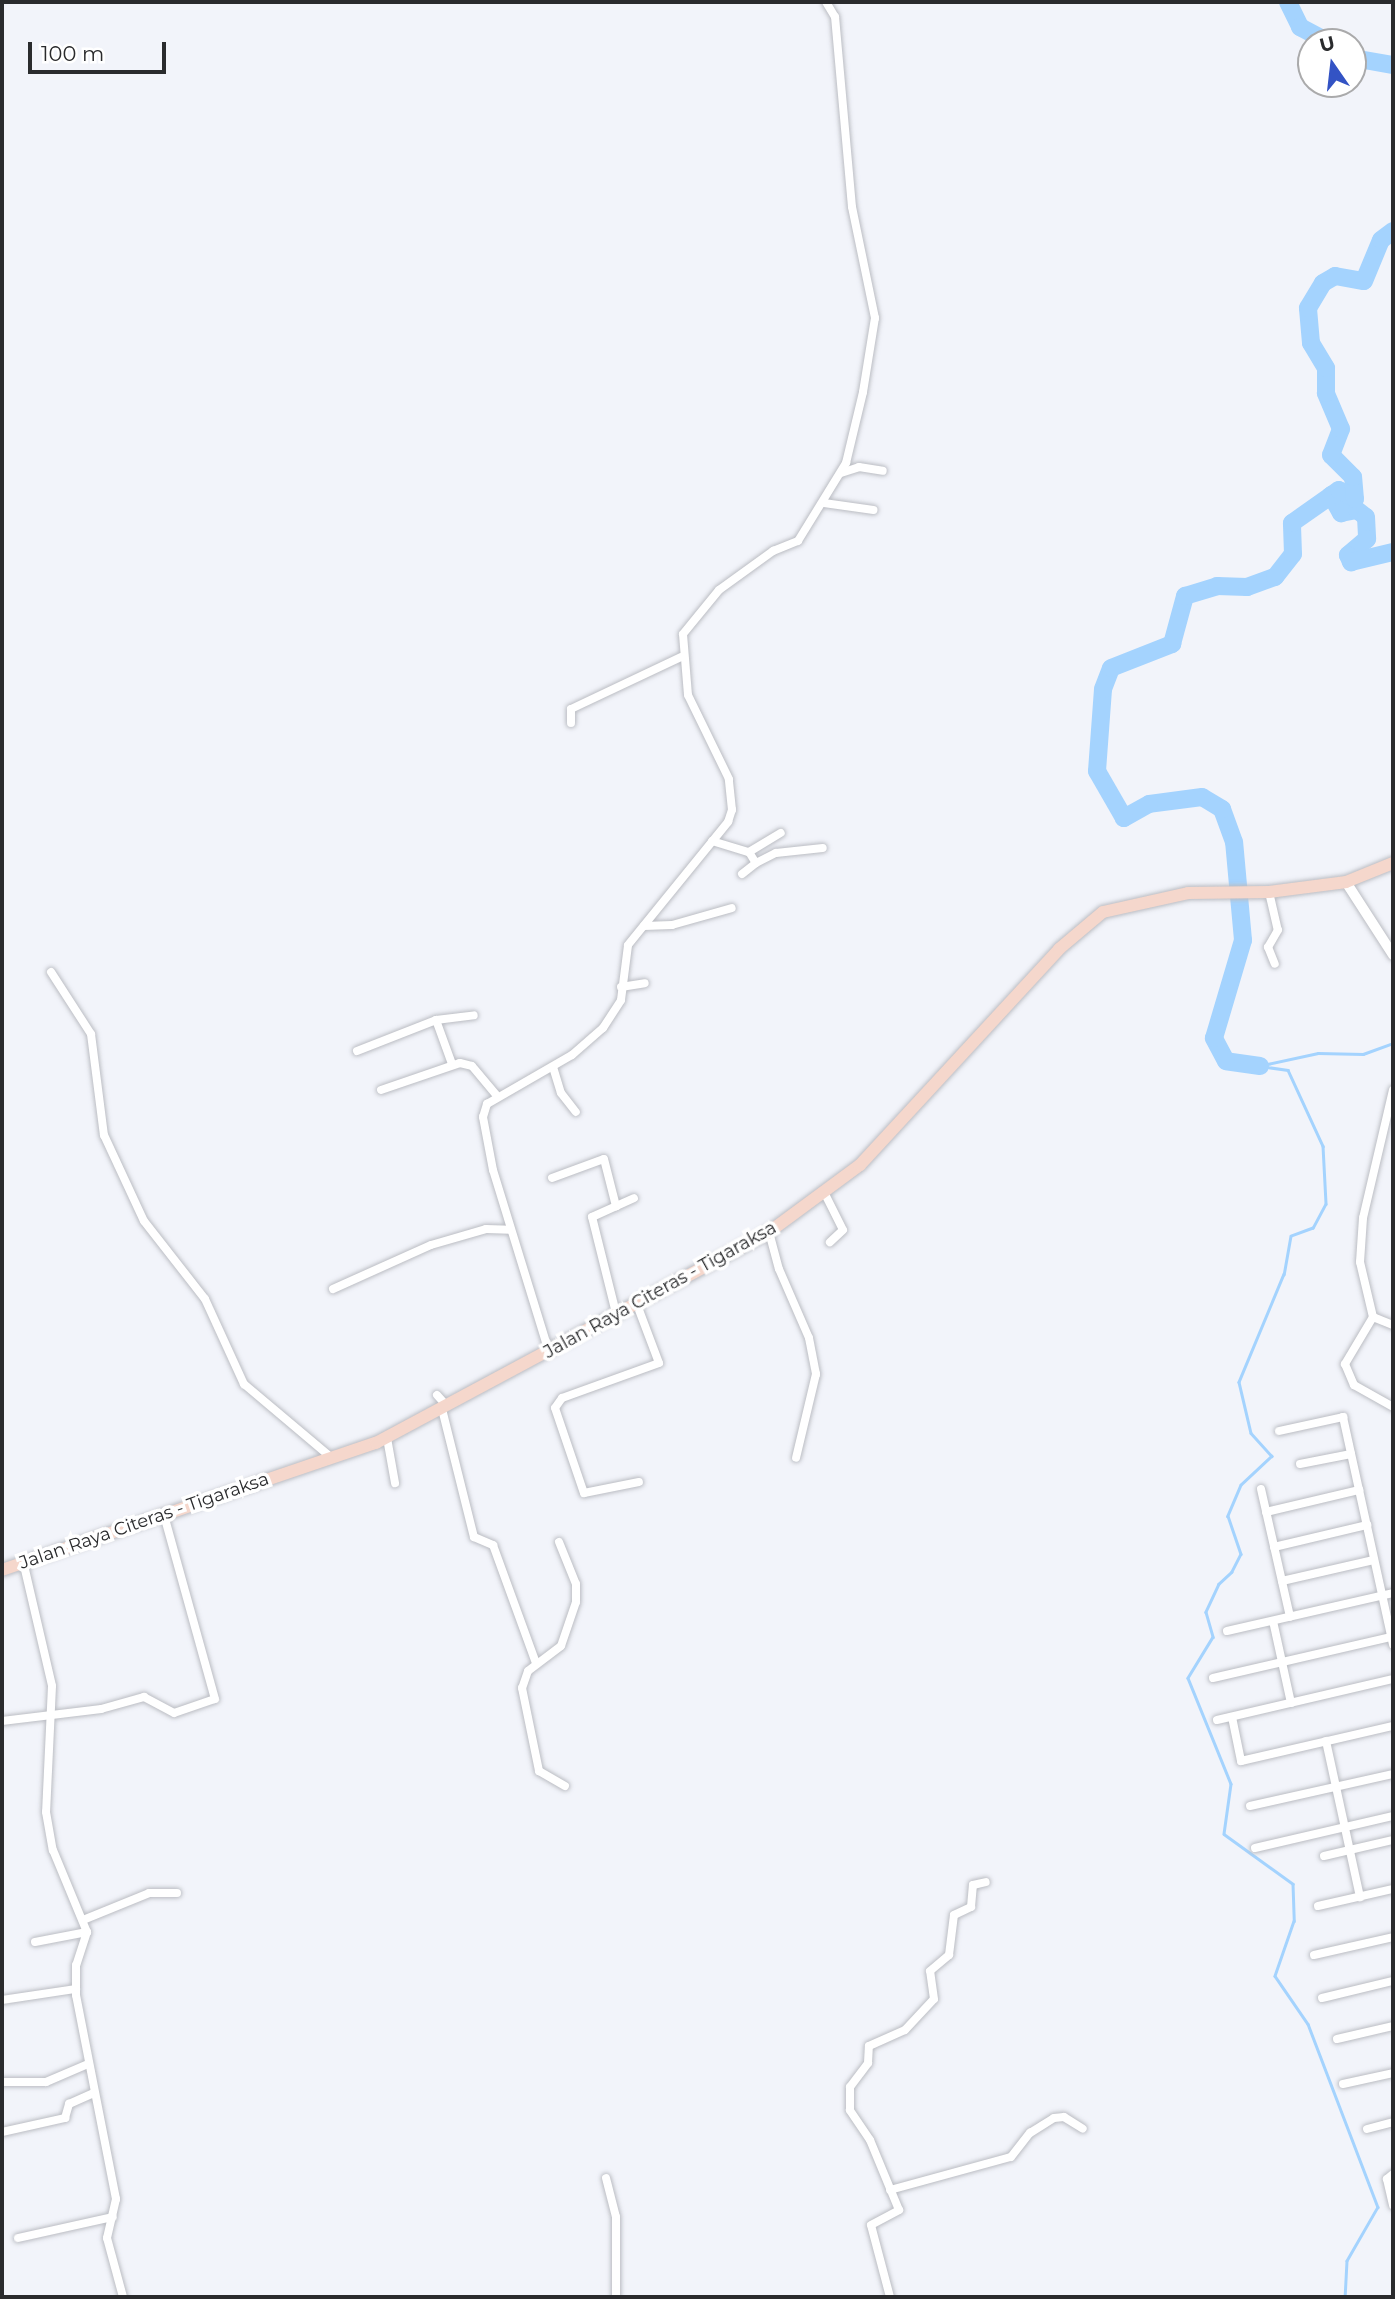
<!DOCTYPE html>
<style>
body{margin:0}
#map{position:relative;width:1395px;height:2299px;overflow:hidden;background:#f2f4fa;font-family:Montserrat,sans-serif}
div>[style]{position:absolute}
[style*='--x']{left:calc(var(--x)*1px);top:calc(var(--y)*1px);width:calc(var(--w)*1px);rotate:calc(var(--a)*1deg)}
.stream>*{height:2.5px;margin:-1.25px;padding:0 1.25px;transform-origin:1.25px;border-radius:1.25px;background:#a4d3fe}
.river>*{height:18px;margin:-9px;padding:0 9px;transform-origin:9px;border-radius:9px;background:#a4d3fe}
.roads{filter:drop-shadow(0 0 2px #bbbdc3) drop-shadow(0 0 2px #bbbdc3)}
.minor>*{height:8px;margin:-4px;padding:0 4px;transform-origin:4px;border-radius:4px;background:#fff}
.tertiary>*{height:10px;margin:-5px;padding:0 5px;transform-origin:5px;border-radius:5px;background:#fff}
.primary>*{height:12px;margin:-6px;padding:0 6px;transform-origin:6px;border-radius:6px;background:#f5d7cc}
span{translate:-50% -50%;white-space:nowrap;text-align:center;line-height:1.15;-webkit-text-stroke:7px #fff;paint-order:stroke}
.street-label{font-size:18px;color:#2a2b2d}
.frame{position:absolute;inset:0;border:4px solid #2a2b2d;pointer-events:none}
.north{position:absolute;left:1297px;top:28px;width:70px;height:70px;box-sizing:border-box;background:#fff;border:2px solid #aaaaab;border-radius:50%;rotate:346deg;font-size:19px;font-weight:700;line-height:28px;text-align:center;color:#2a2b2d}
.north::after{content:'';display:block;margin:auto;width:24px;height:32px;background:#3353c4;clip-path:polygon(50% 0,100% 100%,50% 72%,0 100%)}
.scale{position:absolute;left:28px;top:42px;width:138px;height:32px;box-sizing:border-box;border:4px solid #2a2b2d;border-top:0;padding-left:9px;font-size:21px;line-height:24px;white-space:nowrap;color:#2a2b2d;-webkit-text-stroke:5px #fff;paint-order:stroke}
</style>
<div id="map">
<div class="stream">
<div style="--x:1263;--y:1065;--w:56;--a:-12.3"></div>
<div style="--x:1318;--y:1053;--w:45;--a:1.3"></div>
<div style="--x:1363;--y:1054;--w:32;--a:-20"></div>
<div style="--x:1260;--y:1066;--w:28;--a:8"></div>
<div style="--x:1288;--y:1070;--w:84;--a:65.3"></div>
<div style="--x:1323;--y:1146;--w:58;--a:87"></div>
<div style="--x:1326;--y:1204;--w:27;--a:118"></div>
<div style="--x:1313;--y:1228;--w:23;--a:160"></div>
<div style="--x:1291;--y:1236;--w:39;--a:100"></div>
<div style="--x:1284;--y:1274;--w:117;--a:112.6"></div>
<div style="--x:1239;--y:1382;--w:52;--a:76.8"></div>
<div style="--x:1251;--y:1433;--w:31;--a:48"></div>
<div style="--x:1272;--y:1456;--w:42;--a:136.9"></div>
<div style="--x:1241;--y:1485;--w:34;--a:113"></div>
<div style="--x:1228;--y:1516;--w:40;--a:71.1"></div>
<div style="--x:1241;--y:1554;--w:20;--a:117"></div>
<div style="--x:1232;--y:1572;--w:18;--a:137"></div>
<div style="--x:1219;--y:1584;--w:31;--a:115"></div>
<div style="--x:1206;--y:1612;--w:26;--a:74"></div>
<div style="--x:1213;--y:1637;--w:48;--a:121.4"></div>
<div style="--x:1188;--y:1678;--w:114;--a:67.9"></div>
<div style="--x:1231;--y:1784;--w:50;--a:98"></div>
<div style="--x:1224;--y:1834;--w:85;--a:35.9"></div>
<div style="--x:1293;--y:1884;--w:37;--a:88"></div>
<div style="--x:1294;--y:1921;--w:58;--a:109.1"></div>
<div style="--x:1275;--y:1976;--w:58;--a:55.5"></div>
<div style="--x:1308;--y:2024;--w:196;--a:69.1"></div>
<div style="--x:1378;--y:2207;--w:62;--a:119.9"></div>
<div style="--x:1347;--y:2261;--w:36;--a:93"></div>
</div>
<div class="river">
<div style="--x:1288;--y:2;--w:28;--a:64"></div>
<div style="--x:1300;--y:27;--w:32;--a:28"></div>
<div style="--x:1353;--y:58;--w:41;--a:9.9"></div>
<div style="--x:1331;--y:495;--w:21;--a:61"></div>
<div style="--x:1341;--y:513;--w:16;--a:-11"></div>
<div style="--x:1357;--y:510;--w:11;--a:38"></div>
<div style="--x:1366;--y:517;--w:22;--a:87"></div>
<div style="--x:1367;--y:539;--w:25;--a:140"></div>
<div style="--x:1348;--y:555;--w:8;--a:67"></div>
<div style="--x:1351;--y:562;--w:43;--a:-13.4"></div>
<div style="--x:1260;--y:1066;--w:34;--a:-172"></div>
<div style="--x:1226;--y:1061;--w:26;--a:-118"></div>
<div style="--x:1214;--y:1038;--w:102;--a:-73.5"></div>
<div style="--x:1243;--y:940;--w:98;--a:-95.2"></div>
<div style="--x:1234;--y:842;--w:35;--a:-110"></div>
<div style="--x:1222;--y:809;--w:23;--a:-149"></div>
<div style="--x:1202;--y:797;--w:53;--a:172.5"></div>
<div style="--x:1149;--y:804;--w:29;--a:151"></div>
<div style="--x:1124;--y:818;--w:54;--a:-119.9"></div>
<div style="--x:1097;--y:771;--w:82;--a:-85.8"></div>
<div style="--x:1103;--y:689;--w:22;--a:-69"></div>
<div style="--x:1111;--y:668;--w:66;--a:-21.5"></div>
<div style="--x:1172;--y:644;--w:50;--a:-74.8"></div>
<div style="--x:1185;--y:596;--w:34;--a:-17"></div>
<div style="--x:1217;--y:586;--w:30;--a:2"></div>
<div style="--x:1247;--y:587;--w:30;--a:-20"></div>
<div style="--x:1275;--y:577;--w:29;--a:-52"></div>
<div style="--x:1293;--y:554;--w:31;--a:-92"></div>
<div style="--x:1292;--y:523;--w:57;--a:-35.1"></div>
<div style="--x:1339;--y:490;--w:18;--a:29"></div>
<div style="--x:1355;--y:499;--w:22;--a:-95"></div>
<div style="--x:1353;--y:477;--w:31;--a:-135"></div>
<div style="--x:1331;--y:455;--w:28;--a:-69"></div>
<div style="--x:1341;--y:429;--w:39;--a:-113"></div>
<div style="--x:1326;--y:393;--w:25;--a:-90"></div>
<div style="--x:1326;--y:368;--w:29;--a:-121"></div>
<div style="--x:1311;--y:343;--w:35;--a:-95"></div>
<div style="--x:1308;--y:308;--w:29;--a:-59"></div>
<div style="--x:1323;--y:283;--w:14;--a:-30"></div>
<div style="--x:1335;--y:276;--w:29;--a:10"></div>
<div style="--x:1364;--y:281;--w:44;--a:-67.5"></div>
<div style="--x:1381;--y:240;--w:15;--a:-37"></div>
</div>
<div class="roads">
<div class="minor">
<div style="--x:841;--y:473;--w:19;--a:-18"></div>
<div style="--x:859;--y:467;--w:24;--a:9"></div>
<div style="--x:824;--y:503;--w:50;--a:8"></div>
<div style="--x:571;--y:723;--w:14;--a:-90"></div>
<div style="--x:571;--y:709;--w:122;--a:-25.3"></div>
<div style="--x:712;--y:841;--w:39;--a:17"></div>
<div style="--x:749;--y:852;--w:37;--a:-31"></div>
<div style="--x:749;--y:852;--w:13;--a:58"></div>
<div style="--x:756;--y:863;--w:22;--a:-27"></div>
<div style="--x:776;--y:853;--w:47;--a:-6.1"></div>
<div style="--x:742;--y:874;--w:18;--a:-38"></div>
<div style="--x:1269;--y:892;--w:39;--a:77"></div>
<div style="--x:1278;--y:930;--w:20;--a:120"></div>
<div style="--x:1268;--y:947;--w:18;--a:68"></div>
<div style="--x:644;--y:926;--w:28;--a:-2"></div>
<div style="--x:672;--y:925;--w:62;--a:-15.8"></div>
<div style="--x:51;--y:972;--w:74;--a:57.2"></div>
<div style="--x:91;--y:1034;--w:102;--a:82.7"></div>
<div style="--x:104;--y:1135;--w:95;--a:65.1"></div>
<div style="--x:144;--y:1221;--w:99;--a:52"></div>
<div style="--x:205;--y:1299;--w:94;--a:65.4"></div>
<div style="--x:244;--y:1384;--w:115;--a:40.1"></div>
<div style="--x:621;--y:987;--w:24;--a:-9"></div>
<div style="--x:436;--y:1020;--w:38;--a:-7"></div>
<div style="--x:357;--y:1051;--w:85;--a:-21.4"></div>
<div style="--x:436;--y:1020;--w:47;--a:70"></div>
<div style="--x:553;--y:1067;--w:27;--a:73"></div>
<div style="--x:561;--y:1093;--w:24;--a:52"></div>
<div style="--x:381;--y:1090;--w:83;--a:-18.9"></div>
<div style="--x:460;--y:1063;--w:12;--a:14"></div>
<div style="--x:472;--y:1066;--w:38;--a:50"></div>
<div style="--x:1393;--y:1090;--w:131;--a:103.2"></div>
<div style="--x:1363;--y:1218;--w:44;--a:93.9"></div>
<div style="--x:1360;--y:1262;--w:57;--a:76.7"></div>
<div style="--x:1373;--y:1317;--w:55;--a:120.8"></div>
<div style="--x:1345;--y:1364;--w:23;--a:67"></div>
<div style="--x:1354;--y:1385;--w:45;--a:29.4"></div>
<div style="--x:552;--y:1178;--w:55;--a:-20.1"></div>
<div style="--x:604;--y:1159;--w:49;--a:75.7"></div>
<div style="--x:824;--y:1192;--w:42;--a:63.4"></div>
<div style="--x:843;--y:1230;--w:18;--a:137"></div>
<div style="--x:769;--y:1232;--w:38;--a:75"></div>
<div style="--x:779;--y:1269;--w:75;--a:66.5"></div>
<div style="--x:809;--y:1338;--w:37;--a:79"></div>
<div style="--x:816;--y:1374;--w:86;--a:103.4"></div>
<div style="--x:333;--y:1289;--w:107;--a:-24.2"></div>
<div style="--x:431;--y:1245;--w:57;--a:-16.2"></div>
<div style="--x:486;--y:1229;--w:24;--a:2"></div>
<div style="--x:636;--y:1302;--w:65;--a:69.3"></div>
<div style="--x:659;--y:1363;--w:103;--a:160.2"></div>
<div style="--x:562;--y:1398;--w:12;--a:125"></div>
<div style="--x:555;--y:1408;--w:90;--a:71.2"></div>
<div style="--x:584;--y:1493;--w:56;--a:-11.3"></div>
<div style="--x:616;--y:1313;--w:99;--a:-104"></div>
<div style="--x:592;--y:1217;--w:46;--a:-24.3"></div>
<div style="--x:1373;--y:1317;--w:22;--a:22"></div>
<div style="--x:549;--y:1352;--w:190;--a:-107.1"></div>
<div style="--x:493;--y:1170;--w:54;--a:-100.7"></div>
<div style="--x:483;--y:1117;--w:14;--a:-73"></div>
<div style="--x:487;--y:1104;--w:98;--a:-30"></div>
<div style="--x:572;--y:1055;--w:41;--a:-41.1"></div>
<div style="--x:603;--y:1028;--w:33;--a:-57"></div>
<div style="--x:621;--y:1000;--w:55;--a:-82.7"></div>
<div style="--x:628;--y:945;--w:159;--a:-50.9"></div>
<div style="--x:728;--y:822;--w:13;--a:-72"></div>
<div style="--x:732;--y:810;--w:31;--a:-96"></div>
<div style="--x:729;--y:779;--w:93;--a:-116"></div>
<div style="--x:688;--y:695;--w:61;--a:-94.7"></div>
<div style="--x:683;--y:634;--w:57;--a:-50.7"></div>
<div style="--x:719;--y:590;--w:67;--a:-35.8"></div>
<div style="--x:773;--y:551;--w:27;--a:-22"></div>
<div style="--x:798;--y:541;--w:92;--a:-58.4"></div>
<div style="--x:846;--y:463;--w:73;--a:-76.5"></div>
<div style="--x:863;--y:392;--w:75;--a:-80.8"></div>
<div style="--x:875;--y:318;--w:113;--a:-101.7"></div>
<div style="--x:852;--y:207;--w:191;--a:-95.1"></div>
<div style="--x:835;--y:17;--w:17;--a:-121"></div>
<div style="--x:437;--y:1395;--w:15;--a:48"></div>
<div style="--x:442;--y:1409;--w:132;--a:76"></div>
<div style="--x:474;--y:1537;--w:21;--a:23"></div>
<div style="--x:493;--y:1545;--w:126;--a:70"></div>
<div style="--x:1279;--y:1431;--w:66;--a:-12.3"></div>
<div style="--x:1343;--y:1417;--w:233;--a:77.6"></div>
<div style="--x:387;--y:1438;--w:46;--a:79.9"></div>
<div style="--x:1300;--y:1464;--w:52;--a:-11.1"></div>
<div style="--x:1261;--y:1489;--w:131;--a:77.2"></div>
<div style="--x:1266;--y:1512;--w:96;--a:-13.3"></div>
<div style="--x:559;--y:1542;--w:45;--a:68"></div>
<div style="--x:576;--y:1584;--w:18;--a:90"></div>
<div style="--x:576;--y:1602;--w:46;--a:108.8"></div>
<div style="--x:561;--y:1646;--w:41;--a:142.9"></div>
<div style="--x:528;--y:1671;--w:18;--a:109"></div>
<div style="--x:522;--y:1688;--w:85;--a:78.4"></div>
<div style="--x:539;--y:1771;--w:30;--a:30"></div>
<div style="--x:1274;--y:1547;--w:96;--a:-13.3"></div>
<div style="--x:23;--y:1561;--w:128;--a:76.9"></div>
<div style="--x:52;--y:1686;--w:126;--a:92.7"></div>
<div style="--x:46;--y:1812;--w:39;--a:80"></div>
<div style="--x:53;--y:1850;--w:89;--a:67.5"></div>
<div style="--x:87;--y:1932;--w:35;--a:108"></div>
<div style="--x:76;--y:1965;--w:30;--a:90"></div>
<div style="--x:76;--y:1995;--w:208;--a:78.9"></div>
<div style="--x:116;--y:2199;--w:40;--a:103"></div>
<div style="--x:107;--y:2238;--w:61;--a:74.8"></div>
<div style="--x:1282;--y:1581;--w:94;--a:-12.9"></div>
<div style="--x:1273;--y:1621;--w:84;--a:77.6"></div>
<div style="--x:1227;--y:1631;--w:170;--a:-12.9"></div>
<div style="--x:1213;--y:1678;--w:183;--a:-13"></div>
<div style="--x:1232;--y:1717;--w:45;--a:78.4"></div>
<div style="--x:1241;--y:1761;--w:156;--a:-13"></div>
<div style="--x:1217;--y:1720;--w:181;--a:-13.1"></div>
<div style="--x:2;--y:1721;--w:100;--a:-6.9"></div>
<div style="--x:101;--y:1709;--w:45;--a:-15.6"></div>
<div style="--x:144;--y:1697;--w:34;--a:28"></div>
<div style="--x:174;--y:1713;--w:43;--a:-18.9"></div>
<div style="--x:215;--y:1699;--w:191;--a:-105.5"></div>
<div style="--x:1326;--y:1741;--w:160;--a:77.7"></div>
<div style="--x:1250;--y:1806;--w:147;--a:-12.6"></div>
<div style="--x:1255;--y:1848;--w:142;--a:-13.1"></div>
<div style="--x:1324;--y:1856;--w:71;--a:-13.1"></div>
<div style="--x:1318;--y:1906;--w:77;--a:-12.8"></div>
<div style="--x:83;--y:1920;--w:71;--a:-22.2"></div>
<div style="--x:149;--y:1893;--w:28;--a:0"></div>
<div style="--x:35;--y:1942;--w:53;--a:-10.9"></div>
<div style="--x:1314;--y:1955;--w:81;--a:-12.8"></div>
<div style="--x:1322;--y:1998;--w:73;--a:-13.5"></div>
<div style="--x:2;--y:2000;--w:75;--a:-8.5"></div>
<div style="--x:1337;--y:2039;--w:57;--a:-13.1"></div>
<div style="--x:2;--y:2082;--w:44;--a:0"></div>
<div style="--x:46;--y:2082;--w:46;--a:-23.2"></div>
<div style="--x:1343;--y:2084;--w:51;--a:-12.4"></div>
<div style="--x:1367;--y:2129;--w:27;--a:-15"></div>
<div style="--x:2;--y:2132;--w:65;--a:-12.5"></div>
<div style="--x:65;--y:2118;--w:15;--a:-74"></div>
<div style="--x:69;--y:2104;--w:27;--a:-24"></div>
<div style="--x:1393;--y:2174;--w:8;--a:140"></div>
<div style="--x:1387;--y:2179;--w:27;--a:77"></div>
<div style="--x:606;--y:2178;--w:40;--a:75.6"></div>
<div style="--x:616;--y:2217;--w:80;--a:90"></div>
<div style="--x:890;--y:2190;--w:125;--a:-15.3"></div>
<div style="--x:1011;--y:2157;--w:31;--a:-52"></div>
<div style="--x:1030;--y:2133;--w:28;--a:-32"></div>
<div style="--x:1054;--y:2118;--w:10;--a:-6"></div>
<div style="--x:1064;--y:2117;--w:22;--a:32"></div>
<div style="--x:18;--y:2238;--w:97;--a:-12.5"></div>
<div style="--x:890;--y:2297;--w:74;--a:-104.8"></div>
<div style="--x:871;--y:2225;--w:32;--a:-28"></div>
<div style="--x:899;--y:2210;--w:76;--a:-112.5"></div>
<div style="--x:870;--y:2140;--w:36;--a:-124"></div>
<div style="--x:850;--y:2110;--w:23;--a:-90"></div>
<div style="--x:850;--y:2087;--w:30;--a:-53"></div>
<div style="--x:868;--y:2063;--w:17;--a:-87"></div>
<div style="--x:869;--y:2046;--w:39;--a:-24"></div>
<div style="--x:905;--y:2030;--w:42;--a:-46.9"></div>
<div style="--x:934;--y:1999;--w:28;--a:-98"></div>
<div style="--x:930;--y:1971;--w:25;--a:-40"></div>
<div style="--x:949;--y:1955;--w:40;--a:-82.9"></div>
<div style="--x:954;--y:1915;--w:19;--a:-25"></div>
<div style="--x:971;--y:1907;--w:22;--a:-85"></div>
<div style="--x:973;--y:1885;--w:13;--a:-13"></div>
</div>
<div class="tertiary">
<div style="--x:1346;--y:882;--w:87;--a:57.2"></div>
</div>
<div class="primary">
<div style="--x:2;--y:1570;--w:395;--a:-18.8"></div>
<div style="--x:376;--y:1443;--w:446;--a:-28.2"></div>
<div style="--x:769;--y:1232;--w:113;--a:-36.4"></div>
<div style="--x:860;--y:1165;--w:294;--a:-47.3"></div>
<div style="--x:1059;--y:949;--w:57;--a:-40.1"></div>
<div style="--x:1103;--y:912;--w:87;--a:-12.6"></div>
<div style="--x:1188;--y:893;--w:81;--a:-0.7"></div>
<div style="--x:1269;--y:892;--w:78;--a:-7.4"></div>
<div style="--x:1346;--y:882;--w:51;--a:-22"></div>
</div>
</div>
<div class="street-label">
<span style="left:660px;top:1290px;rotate:-29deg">Jalan Raya Citeras - Tigaraksa</span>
<span style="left:144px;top:1521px;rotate:-19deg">Jalan Raya Citeras - Tigaraksa</span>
</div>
<div class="frame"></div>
<div class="north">U</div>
<div class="scale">100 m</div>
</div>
